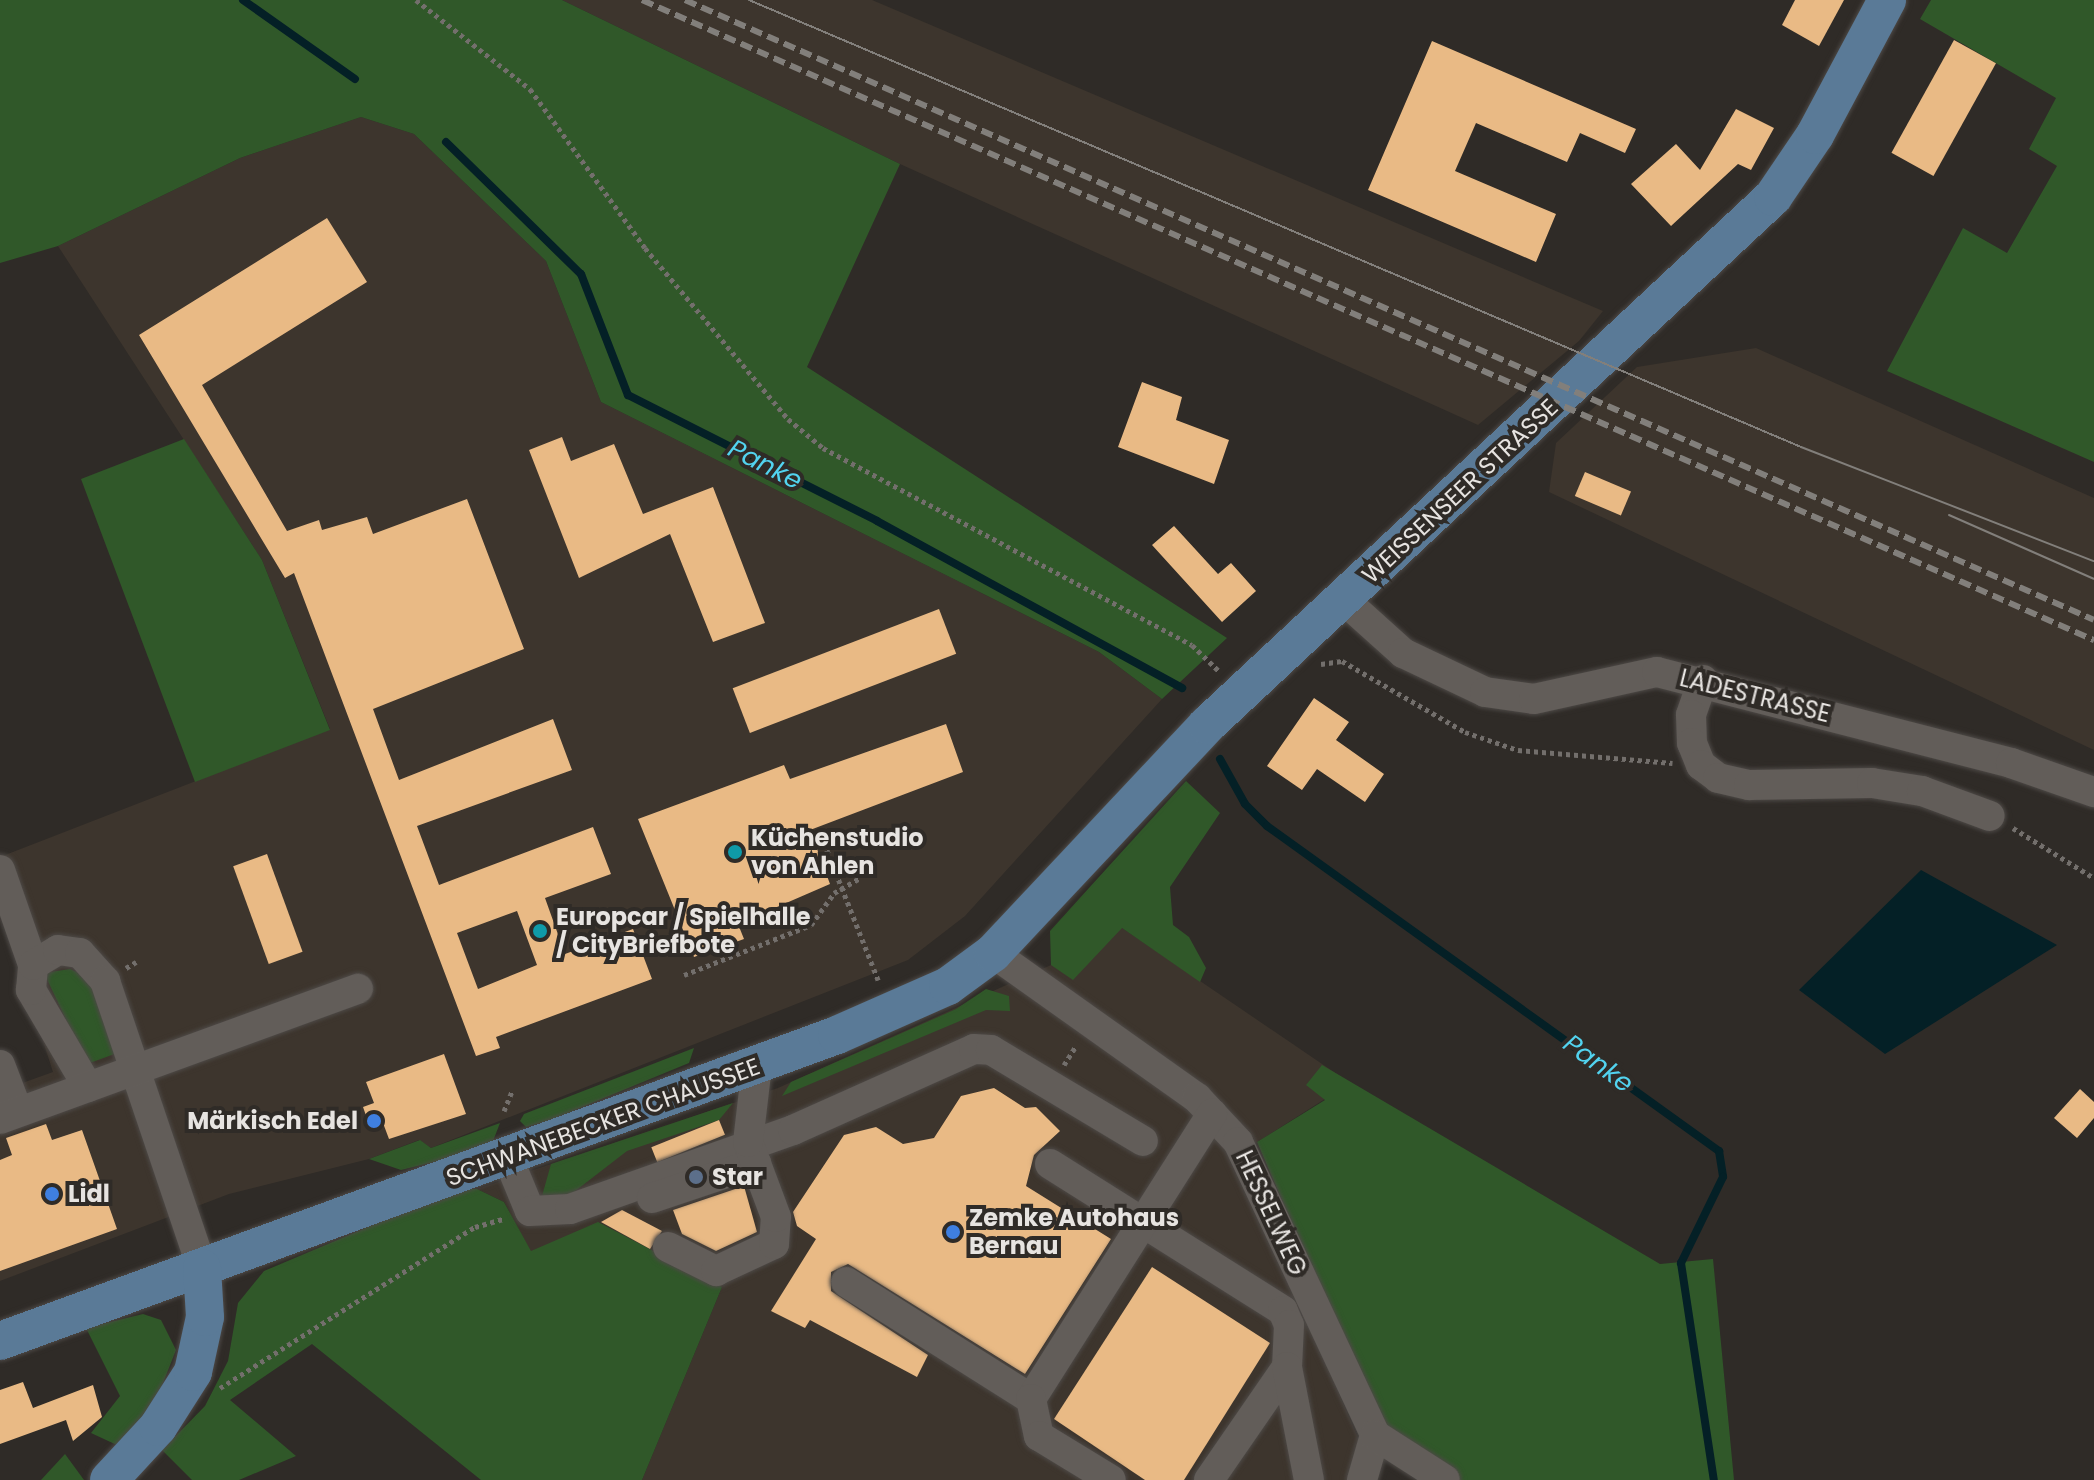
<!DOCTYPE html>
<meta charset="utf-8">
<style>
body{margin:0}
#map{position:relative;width:2094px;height:1480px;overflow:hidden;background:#2f2b27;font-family:Poppins,sans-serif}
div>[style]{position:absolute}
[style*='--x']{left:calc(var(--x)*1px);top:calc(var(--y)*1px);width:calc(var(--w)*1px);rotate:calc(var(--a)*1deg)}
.built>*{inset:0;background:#3d352d}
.green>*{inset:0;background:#305829}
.water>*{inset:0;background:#042026}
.stream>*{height:8px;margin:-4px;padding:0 4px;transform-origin:4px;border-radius:4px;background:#042026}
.building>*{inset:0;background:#e9ba85;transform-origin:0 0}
.path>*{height:5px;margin-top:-2.5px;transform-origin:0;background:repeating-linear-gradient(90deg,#736f6c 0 4px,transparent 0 8px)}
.roads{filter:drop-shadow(0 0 2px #4d4946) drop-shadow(0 0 2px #4d4946)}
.minor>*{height:30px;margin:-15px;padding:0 15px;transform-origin:15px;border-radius:15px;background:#625d59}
.major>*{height:38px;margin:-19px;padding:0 19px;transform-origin:19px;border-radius:19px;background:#5a7a97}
.tram>*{height:2px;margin:-1px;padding:0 1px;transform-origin:1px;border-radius:1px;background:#827f7b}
.rail>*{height:6px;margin-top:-3px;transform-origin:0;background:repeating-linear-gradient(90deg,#827f7b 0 12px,transparent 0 18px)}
.dots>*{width:22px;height:22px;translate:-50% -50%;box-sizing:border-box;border:4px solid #2f2b27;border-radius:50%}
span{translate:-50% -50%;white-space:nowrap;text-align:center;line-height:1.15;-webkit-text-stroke:8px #2f2b27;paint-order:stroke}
.street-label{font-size:24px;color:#e7e4e1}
.poi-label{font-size:24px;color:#e7e4e1;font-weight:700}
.left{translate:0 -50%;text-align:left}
.right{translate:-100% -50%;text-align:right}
.water-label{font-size:26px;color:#52d3ef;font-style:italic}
</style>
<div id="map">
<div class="built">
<div style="clip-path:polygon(562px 0,872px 0,1603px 311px,1579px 341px,1478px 425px,900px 164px)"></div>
<div style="clip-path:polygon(361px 117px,414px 134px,546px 261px,601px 402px,1099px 652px,1162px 699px,965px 916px,908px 960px,431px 1148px,419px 1140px,369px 1159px,229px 1194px,0 1281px,0 1091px,53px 1072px,0 908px,0 857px,330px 729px,262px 560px,58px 246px,240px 158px)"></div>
<div style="clip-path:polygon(1756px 348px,2094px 498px,2094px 750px,1549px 492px,1556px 443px,1637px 367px)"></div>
<div style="clip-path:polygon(1106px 917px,1350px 1083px,1237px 1155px,1361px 1445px,1349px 1480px,642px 1480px,722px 1287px,531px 1252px,504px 1202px,477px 1189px,778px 1088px,1051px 965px)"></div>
</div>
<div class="green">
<div style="clip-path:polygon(0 0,562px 0,900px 164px,807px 367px,1227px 638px,1162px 699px,1099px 652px,601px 402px,546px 261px,414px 134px,361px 117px,240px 158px,58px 246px,0 263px)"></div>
<div style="clip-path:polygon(1931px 0,2094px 0,2094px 462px,1887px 371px,1963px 228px,2007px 253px,2057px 166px,2029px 149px,2056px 98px,1920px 19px)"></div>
<div style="clip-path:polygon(184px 439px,262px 560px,330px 730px,195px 782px,81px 479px)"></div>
<div style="clip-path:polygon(1186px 781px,1220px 813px,1170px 887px,1173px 925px,1189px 937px,1206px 968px,1200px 982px,1122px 928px,1073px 980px,1051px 965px,1050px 931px)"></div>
<div style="clip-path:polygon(70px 969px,90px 978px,120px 1052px,87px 1064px,44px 973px)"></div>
<div style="clip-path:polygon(986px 989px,1009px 996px,1010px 1011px,986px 1010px,782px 1096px,791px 1082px,956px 1009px)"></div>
<div style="clip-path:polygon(694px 1048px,689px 1063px,553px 1119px,526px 1127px,520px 1121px,524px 1114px)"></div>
<div style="clip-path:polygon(1322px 1065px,1660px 1264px,1713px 1259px,1734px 1480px,1460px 1480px,1376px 1419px,1257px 1142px,1325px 1100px,1306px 1085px)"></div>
<div style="clip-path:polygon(733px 1103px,719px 1120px,627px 1151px,561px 1202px,542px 1196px,551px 1164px)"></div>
<div style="clip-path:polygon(500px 1123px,493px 1141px,450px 1158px,401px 1170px,369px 1159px,420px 1140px,431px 1148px)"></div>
<div style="clip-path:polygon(458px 1189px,477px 1189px,504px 1202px,531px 1251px,598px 1222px,722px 1287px,642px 1480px,481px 1480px,312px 1344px,230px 1400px,296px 1456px,239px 1480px,192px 1480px,162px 1450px,205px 1406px,228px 1361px,238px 1303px,264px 1271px)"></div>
<div style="clip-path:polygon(143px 1314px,161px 1320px,176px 1350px,156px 1401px,119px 1446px,91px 1433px,120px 1396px,86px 1328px)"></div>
<div style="clip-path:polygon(65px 1454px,84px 1480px,41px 1480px)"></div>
</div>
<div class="water">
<div style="clip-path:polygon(1921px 870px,2057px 945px,1885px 1054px,1799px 990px)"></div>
</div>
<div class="stream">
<div style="--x:243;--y:0;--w:137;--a:35.2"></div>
<div style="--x:446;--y:142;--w:189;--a:44.4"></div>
<div style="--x:581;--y:274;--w:130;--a:68.8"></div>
<div style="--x:628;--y:395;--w:279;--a:26.8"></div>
<div style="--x:877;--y:521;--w:348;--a:28.7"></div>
<div style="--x:1220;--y:759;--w:51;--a:60.9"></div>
<div style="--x:1245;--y:804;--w:31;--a:45"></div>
<div style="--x:1267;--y:826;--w:557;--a:35.72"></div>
<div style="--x:1719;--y:1151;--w:26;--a:81"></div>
<div style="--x:1723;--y:1177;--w:96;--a:116"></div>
<div style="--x:1681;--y:1263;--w:219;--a:81.4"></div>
</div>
<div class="building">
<div style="clip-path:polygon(1795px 0,1844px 0,1819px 46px,1782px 25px)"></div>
<div style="left:1954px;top:40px;width:48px;height:129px;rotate:29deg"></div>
<div style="clip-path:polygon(1432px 41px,1636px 129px,1625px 153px,1580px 133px,1567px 162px,1476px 123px,1455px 171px,1556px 214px,1536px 262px,1368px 190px)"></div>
<div style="clip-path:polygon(1736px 109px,1774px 128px,1751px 170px,1738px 164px,1671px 226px,1631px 184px,1676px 144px,1700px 170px)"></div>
<div style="clip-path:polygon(evenodd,327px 218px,367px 282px,202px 385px,287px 531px,319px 520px,322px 530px,367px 517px,373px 534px,467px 499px,524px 649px,373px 709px,399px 780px,553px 719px,572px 770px,417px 826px,439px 885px,593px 827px,611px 874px,545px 898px,565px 954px,633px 929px,652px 979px,496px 1037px,500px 1048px,476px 1056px,294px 573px,285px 578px,139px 335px,327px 218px,517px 911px,537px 965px,478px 989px,457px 933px,517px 911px)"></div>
<div style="clip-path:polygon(1142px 382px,1182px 397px,1176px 420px,1229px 440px,1214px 484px,1118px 447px)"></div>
<div style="clip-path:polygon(562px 437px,571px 461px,614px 444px,643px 514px,713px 487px,765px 623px,713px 642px,670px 534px,579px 578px,529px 450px)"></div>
<div style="left:1585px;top:472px;width:50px;height:26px;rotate:23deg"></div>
<div style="clip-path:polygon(1174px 526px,1218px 574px,1231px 563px,1256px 591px,1222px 622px,1152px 545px)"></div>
<div style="left:939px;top:609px;width:48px;height:221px;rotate:69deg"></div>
<div style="clip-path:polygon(1314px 698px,1349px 722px,1336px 740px,1384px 774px,1365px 802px,1317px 769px,1302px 790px,1267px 766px)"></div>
<div style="clip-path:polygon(946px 724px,963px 772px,810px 830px,830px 884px,738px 924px,744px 939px,694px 957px,638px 819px,784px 765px,790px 779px)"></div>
<div style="left:267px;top:854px;width:104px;height:36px;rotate:70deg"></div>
<div style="clip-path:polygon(444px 1054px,466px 1114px,389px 1139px,383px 1123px,370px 1127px,363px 1107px,374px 1103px,366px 1082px)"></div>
<div style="clip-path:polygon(994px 1088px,1025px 1108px,1036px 1107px,1060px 1131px,1034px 1155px,1026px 1186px,1111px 1239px,1025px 1374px,848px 1264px,831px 1272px,831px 1291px,928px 1355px,917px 1377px,810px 1320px,805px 1328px,771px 1311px,816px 1239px,797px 1226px,793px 1212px,844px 1135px,876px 1127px,903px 1144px,934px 1138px,961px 1096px)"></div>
<div style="clip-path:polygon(2080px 1089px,2094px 1102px,2094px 1118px,2077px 1138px,2054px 1118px)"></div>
<div style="left:719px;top:1120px;width:16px;height:73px;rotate:68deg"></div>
<div style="clip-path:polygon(46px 1124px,52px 1140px,82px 1130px,117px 1229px,0 1271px,0 1160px,12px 1155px,6px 1138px)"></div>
<div style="clip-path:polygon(744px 1186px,757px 1232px,716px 1251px,682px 1234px,673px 1210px)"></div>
<div style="clip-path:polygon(622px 1210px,662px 1231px,650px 1249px,601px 1222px)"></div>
<div style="clip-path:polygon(1152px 1267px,1270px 1343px,1184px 1480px,1145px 1480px,1054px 1419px)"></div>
<div style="clip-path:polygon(23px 1382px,33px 1408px,93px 1385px,102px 1417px,73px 1441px,66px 1420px,0 1444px,0 1390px)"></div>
</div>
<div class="path">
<div style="--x:416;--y:0;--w:145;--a:38"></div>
<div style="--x:530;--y:89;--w:196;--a:54.1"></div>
<div style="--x:645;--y:248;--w:223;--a:50.1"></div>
<div style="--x:788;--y:419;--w:45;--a:39.6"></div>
<div style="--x:823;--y:448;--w:418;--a:28.1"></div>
<div style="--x:1192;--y:645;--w:39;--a:44"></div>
<div style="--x:1321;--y:664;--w:21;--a:-8"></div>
<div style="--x:1342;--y:661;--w:142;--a:30"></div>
<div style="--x:1465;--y:732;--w:56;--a:18.8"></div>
<div style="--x:1518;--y:750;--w:155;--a:4.8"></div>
<div style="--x:2013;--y:828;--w:95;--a:31.7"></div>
<div style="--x:821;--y:835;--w:156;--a:68.5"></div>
<div style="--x:126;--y:968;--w:12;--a:-31"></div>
<div style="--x:684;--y:975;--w:136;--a:-21.5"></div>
<div style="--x:811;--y:925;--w:39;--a:-54"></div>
<div style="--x:834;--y:893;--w:30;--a:-30"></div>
<div style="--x:1064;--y:1065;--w:22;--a:-58"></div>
<div style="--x:504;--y:1111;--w:22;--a:-68"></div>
<div style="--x:220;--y:1388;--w:302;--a:-32.3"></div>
<div style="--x:475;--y:1227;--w:29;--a:-16"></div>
</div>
<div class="roads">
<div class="minor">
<div style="--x:1343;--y:599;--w:81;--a:42"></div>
<div style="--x:1403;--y:653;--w:91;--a:25.4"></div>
<div style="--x:1485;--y:692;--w:49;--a:8.1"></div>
<div style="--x:1534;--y:699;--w:126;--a:-12.4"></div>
<div style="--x:1657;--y:672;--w:366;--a:14.4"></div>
<div style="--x:2011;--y:763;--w:88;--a:19.3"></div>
<div style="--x:1703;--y:680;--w:37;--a:109"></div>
<div style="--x:1691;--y:715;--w:28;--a:88"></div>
<div style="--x:1692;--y:743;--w:24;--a:68"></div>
<div style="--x:1701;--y:765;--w:21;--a:37"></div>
<div style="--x:1718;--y:778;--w:32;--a:13"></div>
<div style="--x:1749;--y:785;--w:123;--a:-0.9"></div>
<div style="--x:1872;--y:783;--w:51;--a:9.1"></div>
<div style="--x:1922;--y:791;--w:72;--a:20.2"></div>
<div style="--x:0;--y:870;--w:101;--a:70.8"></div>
<div style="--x:993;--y:953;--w:250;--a:35.4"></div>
<div style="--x:1197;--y:1098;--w:60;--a:47"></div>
<div style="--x:1238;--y:1142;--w:323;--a:64.9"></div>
<div style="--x:1375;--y:1435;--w:47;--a:106.1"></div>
<div style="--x:0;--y:1065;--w:50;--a:69"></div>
<div style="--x:88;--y:1087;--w:113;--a:-120.4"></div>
<div style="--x:31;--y:990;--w:25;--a:-85"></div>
<div style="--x:33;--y:965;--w:29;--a:-31"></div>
<div style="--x:58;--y:950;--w:22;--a:8"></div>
<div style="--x:80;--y:953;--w:38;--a:48"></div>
<div style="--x:105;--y:981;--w:303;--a:71.3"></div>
<div style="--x:0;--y:1119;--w:381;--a:-20"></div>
<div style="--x:508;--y:1158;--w:57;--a:67.5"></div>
<div style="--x:530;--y:1211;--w:40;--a:-2.9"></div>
<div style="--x:570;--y:1209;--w:237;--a:-19.5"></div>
<div style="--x:793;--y:1130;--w:198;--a:-24.1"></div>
<div style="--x:974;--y:1049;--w:17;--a:3"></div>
<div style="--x:991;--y:1050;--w:177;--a:30.9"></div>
<div style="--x:1050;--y:1164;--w:275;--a:32.2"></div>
<div style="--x:1283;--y:1311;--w:15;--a:67"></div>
<div style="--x:1289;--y:1325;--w:42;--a:92.7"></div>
<div style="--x:652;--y:1198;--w:110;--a:-18.6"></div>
<div style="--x:668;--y:1247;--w:54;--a:26.6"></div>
<div style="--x:716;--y:1271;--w:64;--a:-25"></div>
<div style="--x:774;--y:1244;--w:27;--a:-86"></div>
<div style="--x:776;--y:1217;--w:80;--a:-110.5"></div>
<div style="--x:748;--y:1142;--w:78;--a:-83.3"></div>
<div style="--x:846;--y:1282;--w:219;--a:32.3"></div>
<div style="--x:1031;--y:1399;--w:338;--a:-57.6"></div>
<div style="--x:1031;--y:1399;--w:38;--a:78"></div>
<div style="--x:1039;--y:1436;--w:84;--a:31.4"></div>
<div style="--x:1375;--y:1435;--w:83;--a:32.7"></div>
<div style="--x:1209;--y:1480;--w:137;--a:-55.4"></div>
<div style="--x:1287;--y:1367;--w:115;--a:79"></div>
</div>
<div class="major">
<div style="--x:0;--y:1341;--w:891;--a:-20.08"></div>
<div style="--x:837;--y:1035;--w:121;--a:-23.8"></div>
<div style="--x:948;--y:986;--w:56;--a:-36.3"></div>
<div style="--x:993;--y:953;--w:313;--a:-46.8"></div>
<div style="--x:1207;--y:725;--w:774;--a:-43.01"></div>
<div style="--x:1773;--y:197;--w:75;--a:-55.9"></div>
<div style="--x:1815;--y:135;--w:153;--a:-61.9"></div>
<div style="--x:109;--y:1480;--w:72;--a:-47.2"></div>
<div style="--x:158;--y:1427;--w:65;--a:-57.5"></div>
<div style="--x:193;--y:1372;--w:56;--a:-77.7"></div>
<div style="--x:205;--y:1317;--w:49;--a:-93.5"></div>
</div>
</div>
<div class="tram">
<div style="--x:749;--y:0;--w:1143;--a:23.02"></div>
<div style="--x:1801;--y:447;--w:314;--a:21.3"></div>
<div style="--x:1949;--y:515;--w:158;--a:23.8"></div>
</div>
<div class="rail">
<div style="--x:642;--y:0;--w:1587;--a:23.79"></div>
<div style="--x:685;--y:0;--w:1539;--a:23.75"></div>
</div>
<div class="dots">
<div style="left:735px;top:852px;background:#0f9aa8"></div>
<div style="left:540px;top:931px;background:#0f9aa8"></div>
<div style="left:374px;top:1121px;background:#3f7fe0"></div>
<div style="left:696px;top:1177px;background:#5c6f8a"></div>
<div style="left:52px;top:1194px;background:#3f7fe0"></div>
<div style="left:953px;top:1232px;background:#3f7fe0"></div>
</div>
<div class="street-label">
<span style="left:1460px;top:491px;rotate:-43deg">WEISSENSEER STRASSE</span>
<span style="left:1755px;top:696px;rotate:14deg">LADESTRASSE</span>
<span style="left:603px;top:1122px;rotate:-20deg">SCHWANEBECKER CHAUSSEE</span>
<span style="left:1271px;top:1213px;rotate:65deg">HESSELWEG</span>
</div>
<div class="poi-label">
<span class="left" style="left:751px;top:852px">Küchenstudio<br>von Ahlen</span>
<span class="left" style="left:556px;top:931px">Europcar / Spielhalle<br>/ CityBriefbote</span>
<span class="right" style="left:358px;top:1121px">Märkisch Edel</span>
<span class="left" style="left:712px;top:1177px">Star</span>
<span class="left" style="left:68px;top:1194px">Lidl</span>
<span class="left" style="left:969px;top:1232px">Zemke Autohaus<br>Bernau</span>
</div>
<div class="water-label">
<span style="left:765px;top:465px;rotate:27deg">Panke</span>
<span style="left:1598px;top:1064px;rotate:36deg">Panke</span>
</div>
</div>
